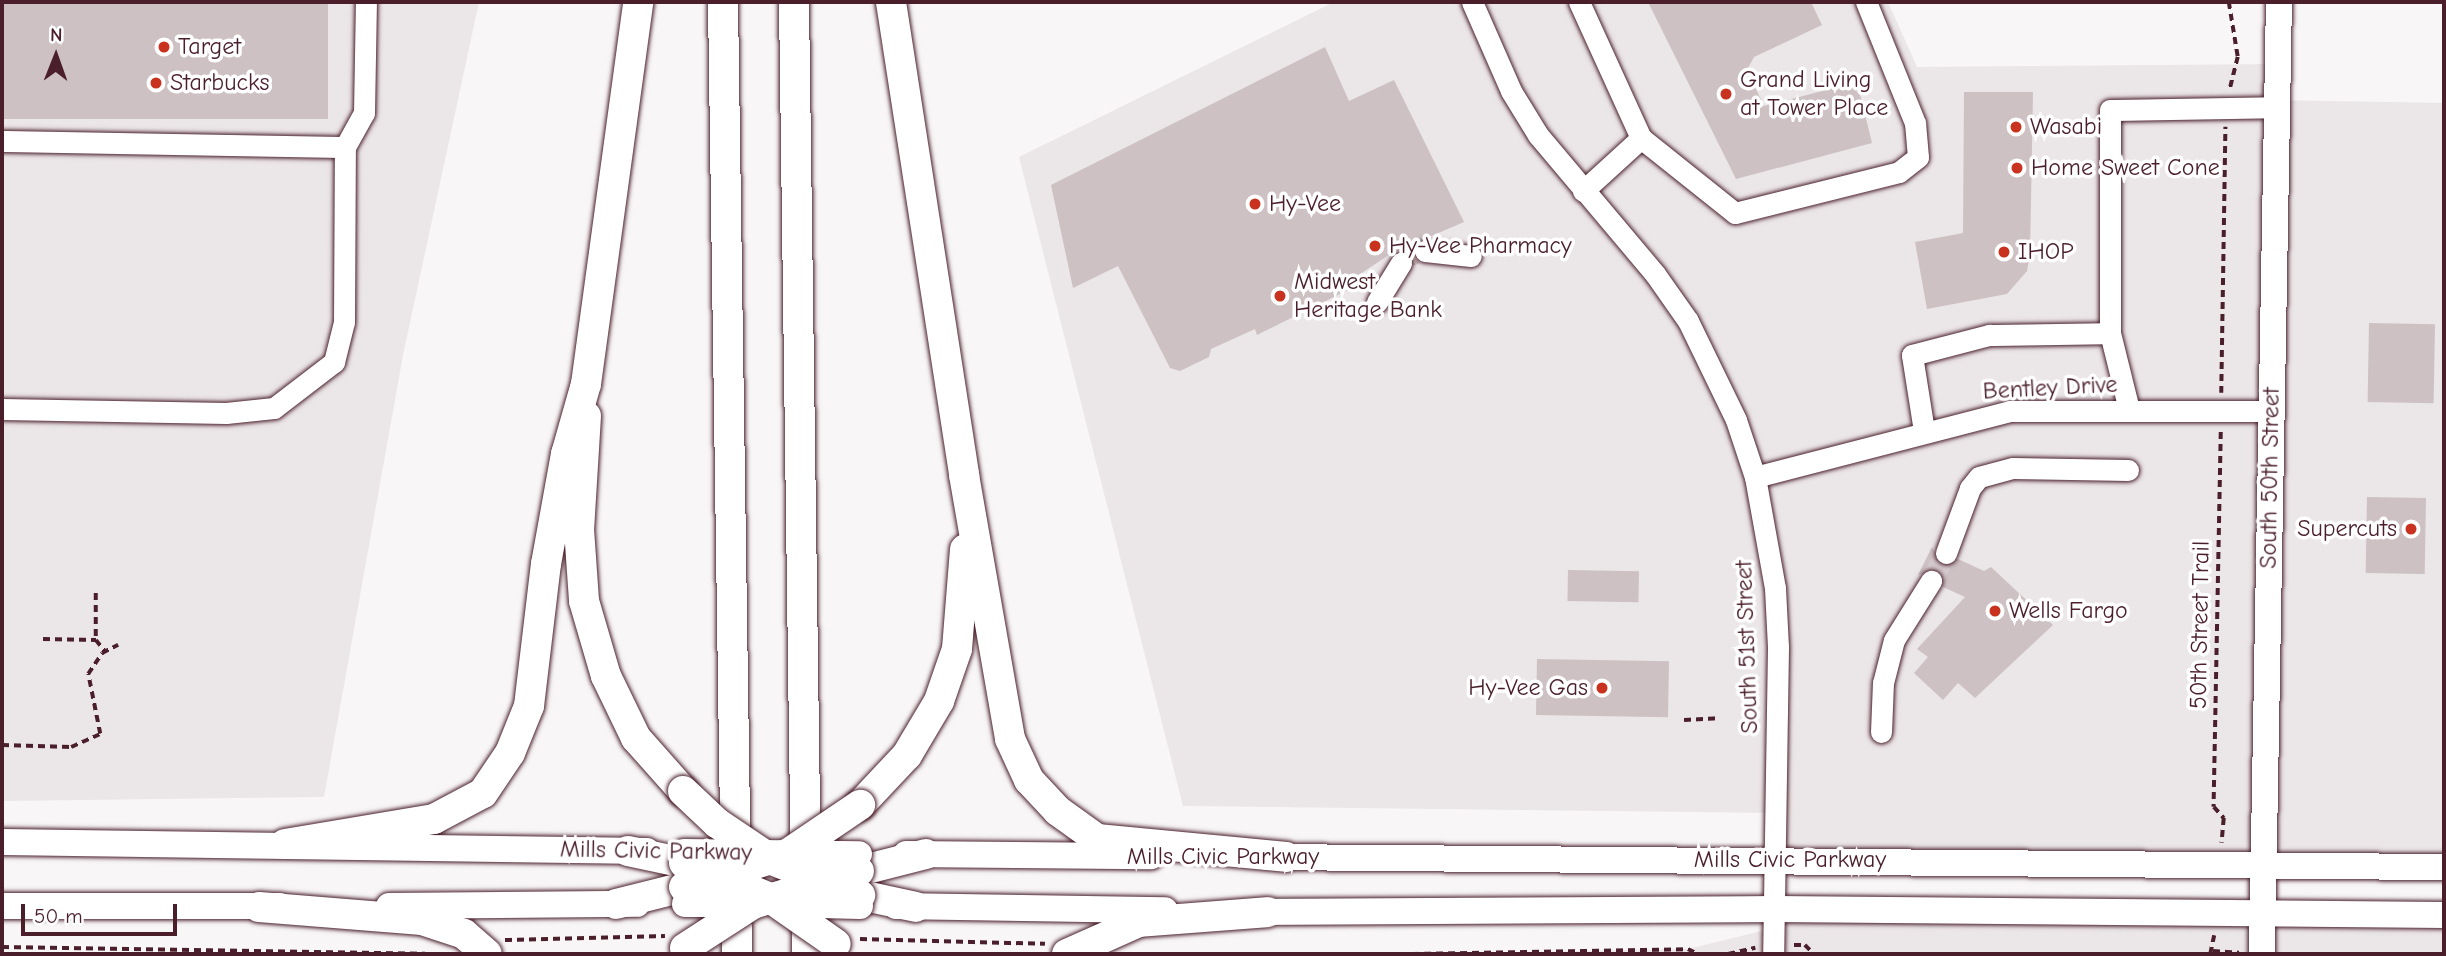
<!DOCTYPE html>
<style>
body{margin:0}
#map{position:relative;width:2446px;height:956px;overflow:hidden;background:#f8f6f7;font-family:"Comic Neue",sans-serif}
div>[style]{position:absolute}
[style*='--x']{left:calc(var(--x)*1px);top:calc(var(--y)*1px);width:calc(var(--w)*1px);rotate:calc(var(--a)*1deg)}
.built>*{inset:0;background:#ebe6e8}
.building>*{inset:0;background:#cdc1c4;transform-origin:0 0}
.minor-tunnel>*{height:21px;margin-top:-10.5px;transform-origin:0;background:repeating-linear-gradient(90deg,#d5cbce 0 21px,transparent 0 31px)}
.path>*{height:3.5px;margin-top:-1.75px;transform-origin:0;background:repeating-linear-gradient(90deg,#4a1f2b 0 7px,transparent 0 12px)}
.roads{filter:drop-shadow(0 0 2px #4a1f2b) drop-shadow(0 0 2px #4a1f2b)}
.minor>*{height:21px;margin:-10.5px;padding:0 10.5px;transform-origin:10.5px;border-radius:10.5px;background:#fff}
.major>*{height:26px;margin:-13px;padding:0 13px;transform-origin:13px;border-radius:13px;background:#fff}
.highway>*{height:30px;margin:-15px;padding:0 15px;transform-origin:15px;border-radius:15px;background:#fff}
.bridges{filter:drop-shadow(0 0 2px #4a1f2b) drop-shadow(0 0 2px #4a1f2b)}
.major-bridge>*{height:26px;margin:-13px;padding:0 13px;transform-origin:13px;border-radius:13px;background:#fff}
.highway-bridge>*{height:30px;margin:-15px;padding:0 15px;transform-origin:15px;border-radius:15px;background:#fff}
.dots>*{width:19px;height:19px;translate:-50% -50%;box-sizing:border-box;border:4px solid #fff;border-radius:50%}
span{translate:-50% -50%;white-space:nowrap;text-align:center;line-height:1.15;-webkit-text-stroke:7px #fff;paint-order:stroke}
.poi-label{font-size:24px;color:#4a1f2b}
.left{translate:0 -50%;text-align:left}
.right{translate:-100% -50%;text-align:right}
.street-label{font-size:24px;color:#4a1f2b}
.frame{position:absolute;inset:0;border:4px solid #4a1f2b;pointer-events:none}
.north{position:absolute;left:21px;top:21px;width:70px;height:70px;-webkit-text-stroke:5px #fff;paint-order:stroke;rotate:1deg;font-size:19px;font-weight:700;line-height:28px;text-align:center;color:#4a1f2b}
.north::after{content:'';display:block;margin:auto;width:24px;height:32px;background:#4a1f2b;clip-path:polygon(50% 0,100% 100%,50% 72%,0 100%)}
.scale{position:absolute;left:21px;top:904px;width:156px;height:32px;box-sizing:border-box;border:4px solid #4a1f2b;border-top:0;padding-left:9px;font-size:21px;line-height:24px;white-space:nowrap;color:#4a1f2b;-webkit-text-stroke:5px #fff;paint-order:stroke}
</style>
<div id="map">
<div class="built">
<div style="clip-path:polygon(2px 2px,479px 2px,403px 355px,324px 797px,2px 801px)"></div>
<div style="clip-path:polygon(1334px 2px,1888px 2px,1917px 67px,2278px 64px,2277px 100px,2444px 103px,2444px 867px,1775px 859px,1775px 813px,1183px 806px,1019px 157px)"></div>
<div style="clip-path:polygon(1775px 909px,2444px 915px,2444px 954px,1408px 954px,1688px 949px,1774px 928px)"></div>
</div>
<div class="building">
<div style="left:2px;top:2px;width:326px;height:117px"></div>
<div style="clip-path:polygon(1648px 2px,1811px 2px,1822px 25px,1754px 57px,1747px 70px,1764px 106px,1857px 82px,1872px 143px,1736px 179px)"></div>
<div style="clip-path:polygon(1325px 47px,1349px 101px,1394px 80px,1464px 222px,1415px 243px,1413px 256px,1420px 263px,1413px 266px,1408px 252px,1395px 251px,1351px 280px,1354px 287px,1257px 335px,1255px 329px,1211px 349px,1209px 357px,1180px 371px,1170px 368px,1118px 266px,1073px 288px,1051px 185px)"></div>
<div style="clip-path:polygon(1964px 92px,2033px 92px,2030px 254px,2027px 271px,2007px 294px,1927px 309px,1915px 242px,1963px 233px)"></div>
<div style="left:2369px;top:323px;width:66px;height:79px;rotate:1deg"></div>
<div style="left:2367px;top:497px;width:59px;height:76px;rotate:1deg"></div>
<div style="clip-path:polygon(1932px 547px,1942px 565px,1958px 559px,1984px 571px,1991px 567px,2053px 625px,1975px 698px,1958px 683px,1943px 700px,1914px 673px,1928px 657px,1917px 649px,1965px 597px,1943px 587px,1937px 570px,1918px 575px)"></div>
<div style="left:1568px;top:570px;width:71px;height:31px;rotate:1deg"></div>
<div style="left:1537px;top:659px;width:132px;height:56px;rotate:1deg"></div>
</div>
<div class="minor-tunnel">
<div style="--x:1931;--y:581;--w:32;--a:-62"></div>
</div>
<div class="path">
<div style="--x:2229;--y:2;--w:56;--a:80.7"></div>
<div style="--x:2238;--y:57;--w:33;--a:104"></div>
<div style="--x:2221;--y:393;--w:266;--a:-89.1"></div>
<div style="--x:2221;--y:432;--w:375;--a:91.1"></div>
<div style="--x:2214;--y:807;--w:15;--a:48"></div>
<div style="--x:2224;--y:818;--w:25;--a:95"></div>
<div style="--x:96;--y:593;--w:47;--a:90"></div>
<div style="--x:96;--y:640;--w:14;--a:51"></div>
<div style="--x:43;--y:639;--w:53;--a:1.1"></div>
<div style="--x:1684;--y:720;--w:34;--a:-3"></div>
<div style="--x:2;--y:745;--w:69;--a:1.7"></div>
<div style="--x:71;--y:747;--w:32;--a:-24"></div>
<div style="--x:100;--y:734;--w:61;--a:-101.3"></div>
<div style="--x:88;--y:674;--w:25;--a:-56"></div>
<div style="--x:102;--y:653;--w:18;--a:-27"></div>
<div style="--x:860;--y:939;--w:185;--a:1.5"></div>
<div style="--x:505;--y:940;--w:160;--a:-1.4"></div>
<div style="--x:1794;--y:945;--w:11;--a:0"></div>
<div style="--x:1805;--y:945;--w:13;--a:45"></div>
<div style="--x:2;--y:947;--w:423;--a:0.9"></div>
<div style="--x:2213;--y:951;--w:26;--a:4"></div>
<div style="--x:1412;--y:954;--w:276;--a:-1"></div>
<div style="--x:1688;--y:949;--w:11;--a:27"></div>
<div style="--x:1728;--y:954;--w:28;--a:-13"></div>
<div style="--x:2210;--y:954;--w:19;--a:-78"></div>
</div>
<div class="roads">
<div class="minor">
<div style="--x:1472;--y:2;--w:97;--a:66.3"></div>
<div style="--x:1511;--y:91;--w:52;--a:58.5"></div>
<div style="--x:1538;--y:135;--w:182;--a:49.9"></div>
<div style="--x:1655;--y:274;--w:57;--a:54.9"></div>
<div style="--x:1688;--y:321;--w:110;--a:64.1"></div>
<div style="--x:1736;--y:420;--w:60;--a:71.6"></div>
<div style="--x:1755;--y:477;--w:113;--a:79.8"></div>
<div style="--x:1775;--y:588;--w:59;--a:87.1"></div>
<div style="--x:1778;--y:647;--w:307;--a:90.9"></div>
<div style="--x:1579;--y:2;--w:149;--a:65.5"></div>
<div style="--x:2;--y:141;--w:343;--a:1"></div>
<div style="--x:1583;--y:191;--w:79;--a:-42.4"></div>
<div style="--x:1641;--y:138;--w:120;--a:38.6"></div>
<div style="--x:1735;--y:213;--w:169;--a:-14"></div>
<div style="--x:1899;--y:172;--w:24;--a:-38"></div>
<div style="--x:1918;--y:157;--w:34;--a:-95"></div>
<div style="--x:1915;--y:123;--w:131;--a:-112"></div>
<div style="--x:1425;--y:251;--w:46;--a:6.2"></div>
<div style="--x:1377;--y:302;--w:46;--a:-58.4"></div>
<div style="--x:2110;--y:333;--w:79;--a:76.1"></div>
<div style="--x:2;--y:409;--w:224;--a:1"></div>
<div style="--x:226;--y:413;--w:48;--a:-5.9"></div>
<div style="--x:274;--y:408;--w:76;--a:-37.5"></div>
<div style="--x:334;--y:362;--w:41;--a:-76"></div>
<div style="--x:344;--y:322;--w:175;--a:-89.7"></div>
<div style="--x:345;--y:147;--w:39;--a:-61"></div>
<div style="--x:364;--y:113;--w:111;--a:-89"></div>
<div style="--x:1924;--y:431;--w:77;--a:-99"></div>
<div style="--x:1912;--y:355;--w:80;--a:-14.6"></div>
<div style="--x:1989;--y:335;--w:121;--a:-0.9"></div>
<div style="--x:2110;--y:333;--w:223;--a:-90"></div>
<div style="--x:2110;--y:110;--w:167;--a:-1"></div>
<div style="--x:1755;--y:477;--w:263;--a:-14.5"></div>
<div style="--x:2010;--y:411;--w:261;--a:0"></div>
<div style="--x:1946;--y:553;--w:69;--a:-69.7"></div>
<div style="--x:1970;--y:488;--w:14;--a:-51"></div>
<div style="--x:1979;--y:477;--w:35;--a:-15"></div>
<div style="--x:2013;--y:468;--w:115;--a:1"></div>
<div style="--x:1881;--y:732;--w:49;--a:-87.7"></div>
<div style="--x:1883;--y:683;--w:44;--a:-75.7"></div>
<div style="--x:1894;--y:640;--w:70;--a:-57.9"></div>
</div>
<div class="major">
<div style="--x:2;--y:842;--w:645;--a:0.8"></div>
<div style="--x:906;--y:854;--w:245;--a:0.5"></div>
<div style="--x:1267;--y:857;--w:1177;--a:0.49"></div>
<div style="--x:2;--y:906;--w:278;--a:0"></div>
<div style="--x:389;--y:906;--w:248;--a:-0.5"></div>
<div style="--x:896;--y:906;--w:269;--a:0.9"></div>
<div style="--x:1249;--y:912;--w:526;--a:-0.33"></div>
<div style="--x:1775;--y:909;--w:669;--a:0.51"></div>
<div style="--x:2262;--y:954;--w:952;--a:-88.98"></div>
</div>
<div class="highway">
<div style="--x:723;--y:2;--w:952;--a:89.16"></div>
<div style="--x:794;--y:2;--w:952;--a:89.22"></div>
<div style="--x:891;--y:2;--w:479;--a:81.2"></div>
<div style="--x:964;--y:475;--w:268;--a:80.1"></div>
<div style="--x:1010;--y:739;--w:45;--a:65.1"></div>
<div style="--x:1029;--y:780;--w:42;--a:46.9"></div>
<div style="--x:1058;--y:811;--w:48;--a:35.7"></div>
<div style="--x:1097;--y:839;--w:190;--a:5.4"></div>
<div style="--x:586;--y:416;--w:113;--a:93.5"></div>
<div style="--x:579;--y:529;--w:72;--a:86"></div>
<div style="--x:584;--y:601;--w:78;--a:73.7"></div>
<div style="--x:606;--y:676;--w:69;--a:64.2"></div>
<div style="--x:636;--y:738;--w:71;--a:48.4"></div>
<div style="--x:860;--y:805;--w:69;--a:-46.8"></div>
<div style="--x:907;--y:755;--w:63;--a:-59.3"></div>
<div style="--x:939;--y:701;--w:55;--a:-70.9"></div>
<div style="--x:957;--y:649;--w:100;--a:-85.4"></div>
<div style="--x:285;--y:844;--w:151;--a:-9.5"></div>
<div style="--x:434;--y:819;--w:55;--a:-28"></div>
<div style="--x:483;--y:793;--w:48;--a:-56"></div>
<div style="--x:510;--y:753;--w:51;--a:-68"></div>
<div style="--x:529;--y:706;--w:143;--a:-83.2"></div>
<div style="--x:546;--y:564;--w:112;--a:-79.7"></div>
<div style="--x:566;--y:454;--w:73;--a:-74.1"></div>
<div style="--x:586;--y:384;--w:386;--a:-82.2"></div>
<div style="--x:628;--y:851;--w:57;--a:12.1"></div>
<div style="--x:859;--y:871;--w:69;--a:-14.2"></div>
<div style="--x:860;--y:895;--w:57;--a:12.1"></div>
<div style="--x:616;--y:904;--w:70;--a:-14"></div>
<div style="--x:259;--y:907;--w:164;--a:4.6"></div>
<div style="--x:422;--y:920;--w:44;--a:18.4"></div>
<div style="--x:464;--y:934;--w:30;--a:41"></div>
<div style="--x:1067;--y:954;--w:79;--a:-24"></div>
<div style="--x:1139;--y:922;--w:129;--a:-4.4"></div>
</div>
</div>
<div class="bridges">
<div class="major-bridge">
<div style="--x:684;--y:852;--w:175;--a:0.7"></div>
<div style="--x:685;--y:904;--w:68;--a:0"></div>
<div style="--x:781;--y:904;--w:79;--a:1.5"></div>
</div>
<div class="highway-bridge">
<div style="--x:683;--y:791;--w:47;--a:43.3"></div>
<div style="--x:717;--y:823;--w:66;--a:33.9"></div>
<div style="--x:772;--y:860;--w:95;--a:21.7"></div>
<div style="--x:684;--y:863;--w:93;--a:22.1"></div>
<div style="--x:770;--y:898;--w:80;--a:34.9"></div>
<div style="--x:684;--y:887;--w:110;--a:-17.9"></div>
<div style="--x:789;--y:853;--w:86;--a:-34.1"></div>
<div style="--x:685;--y:948;--w:81;--a:-32.9"></div>
<div style="--x:753;--y:904;--w:111;--a:-17.3"></div>
</div>
</div>
<div class="dots">
<div style="left:164px;top:47px;background:#c8321e"></div>
<div style="left:156px;top:83px;background:#c8321e"></div>
<div style="left:1726px;top:94px;background:#c8321e"></div>
<div style="left:2016px;top:127px;background:#c8321e"></div>
<div style="left:2017px;top:168px;background:#c8321e"></div>
<div style="left:1255px;top:204px;background:#c8321e"></div>
<div style="left:1375px;top:246px;background:#c8321e"></div>
<div style="left:2004px;top:252px;background:#c8321e"></div>
<div style="left:1280px;top:296px;background:#c8321e"></div>
<div style="left:2411px;top:529px;background:#c8321e"></div>
<div style="left:1995px;top:611px;background:#c8321e"></div>
<div style="left:1602px;top:688px;background:#c8321e"></div>
</div>
<div class="poi-label">
<span class="left" style="left:178px;top:47px">Target</span>
<span class="left" style="left:1740px;top:94px">Grand Living<br>at Tower Place</span>
<span class="left" style="left:170px;top:83px">Starbucks</span>
<span class="left" style="left:2030px;top:127px">Wasabi</span>
<span class="left" style="left:2031px;top:168px">Home Sweet Cone</span>
<span class="left" style="left:1269px;top:204px">Hy-Vee</span>
<span class="left" style="left:1389px;top:246px">Hy-Vee Pharmacy</span>
<span class="left" style="left:2018px;top:252px">IHOP</span>
<span class="left" style="left:1294px;top:296px">Midwest<br>Heritage Bank</span>
<span class="right" style="left:2397px;top:529px">Supercuts</span>
<span class="left" style="left:2009px;top:611px">Wells Fargo</span>
<span class="right" style="left:1588px;top:688px">Hy-Vee Gas</span>
</div>
<div class="street-label">
<span style="left:2050px;top:388px;rotate:-3deg">Bentley Drive</span>
<span style="left:2270px;top:478px;rotate:-89deg">South 50th Street</span>
<span style="left:2200px;top:625px;rotate:-89deg">50th Street Trail</span>
<span style="left:1747px;top:647px;rotate:-92deg">South 51st Street</span>
<span style="left:656px;top:851px;rotate:1deg">Mills Civic Parkway</span>
<span style="left:1223px;top:857px">Mills Civic Parkway</span>
<span style="left:1790px;top:860px">Mills Civic Parkway</span>
</div>
<div class="frame"></div>
<div class="north">N</div>
<div class="scale">50 m</div>
</div>
